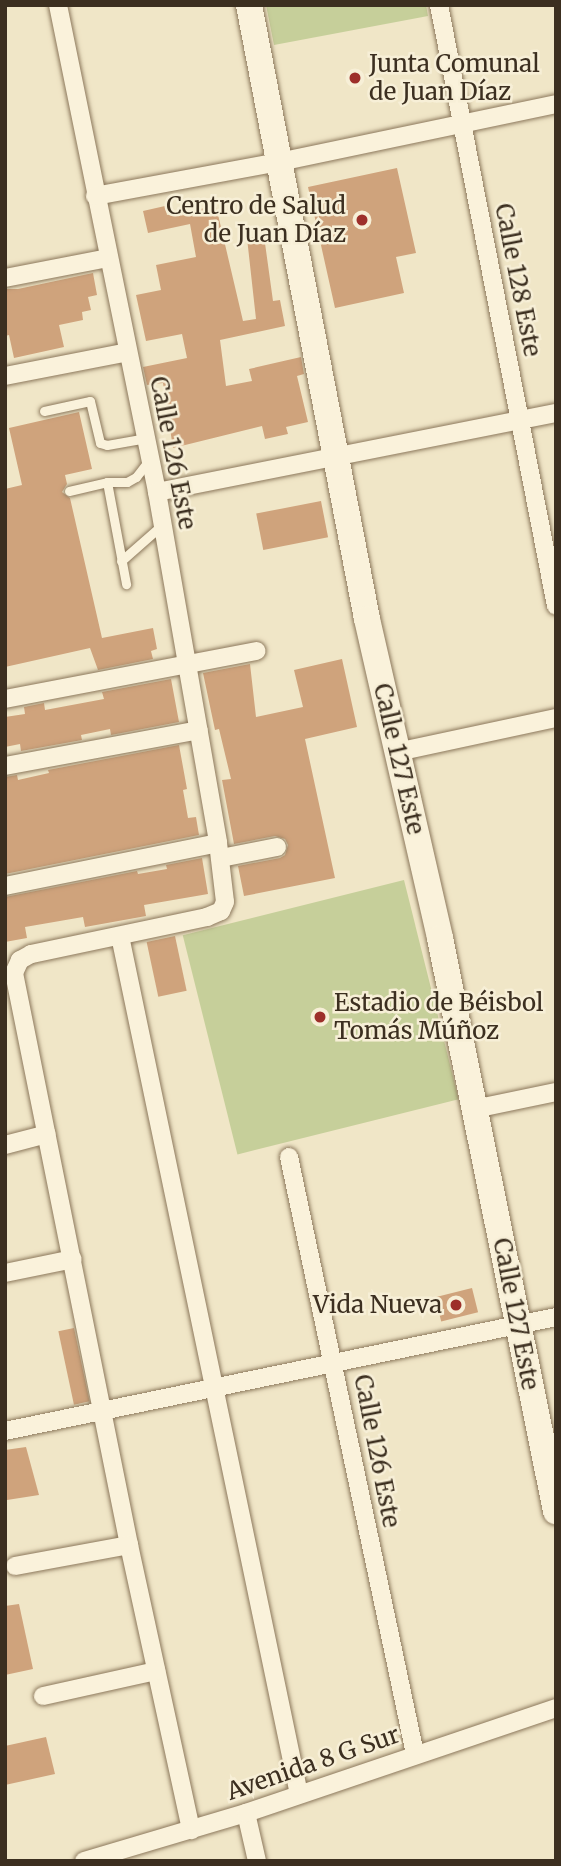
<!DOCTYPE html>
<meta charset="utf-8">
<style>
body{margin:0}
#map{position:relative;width:561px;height:1866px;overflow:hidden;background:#f0e6c7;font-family:Merriweather,serif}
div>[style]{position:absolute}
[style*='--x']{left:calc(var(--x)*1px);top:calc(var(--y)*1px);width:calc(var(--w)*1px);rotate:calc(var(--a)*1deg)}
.green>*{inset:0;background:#c6cf9a;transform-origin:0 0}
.building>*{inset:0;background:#cfa37c;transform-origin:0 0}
.roads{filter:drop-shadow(0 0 2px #8c785c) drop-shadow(0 0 2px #8c785c)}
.lane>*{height:9px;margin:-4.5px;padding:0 4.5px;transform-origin:4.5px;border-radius:4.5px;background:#faf2db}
.street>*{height:18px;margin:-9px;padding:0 9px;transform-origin:9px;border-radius:9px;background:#faf2db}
.secondary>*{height:26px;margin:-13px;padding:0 13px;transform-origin:13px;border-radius:13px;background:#faf2db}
.dots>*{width:19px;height:19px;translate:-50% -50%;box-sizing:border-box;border:4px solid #f7efd7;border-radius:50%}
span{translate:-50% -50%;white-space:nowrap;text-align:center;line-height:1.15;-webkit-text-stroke:5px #f7efd7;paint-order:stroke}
.poi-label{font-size:24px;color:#3c2f20}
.left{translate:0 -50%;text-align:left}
.right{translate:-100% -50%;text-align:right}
.street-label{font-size:24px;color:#3c2f20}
.frame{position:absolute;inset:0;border:7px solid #3c2f20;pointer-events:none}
</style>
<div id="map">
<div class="green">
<div style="clip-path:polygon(266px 5px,426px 5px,428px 16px,274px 45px)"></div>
<div style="left:404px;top:880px;width:226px;height:228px;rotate:76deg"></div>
</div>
<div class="building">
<div style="clip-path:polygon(397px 168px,416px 253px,396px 257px,404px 293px,335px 308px,308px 187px)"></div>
<div style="clip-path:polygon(165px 206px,167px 215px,216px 206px,243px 321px,256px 319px,247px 238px,264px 236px,273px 301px,280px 300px,285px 326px,220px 340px,226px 386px,252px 381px,249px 369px,301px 357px,304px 374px,297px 376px,308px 422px,286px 427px,288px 434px,265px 439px,262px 426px,173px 448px,163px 383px,147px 385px,143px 367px,187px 358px,182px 334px,146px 341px,136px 295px,161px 290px,156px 265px,196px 257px,190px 224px,148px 233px,143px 211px)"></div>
<div style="clip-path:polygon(93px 273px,97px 295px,88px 297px,91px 310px,82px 312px,83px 320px,59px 325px,64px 347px,14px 358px,9px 335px,5px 336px,5px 289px,18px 289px)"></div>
<div style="clip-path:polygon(79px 412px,92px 469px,65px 475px,67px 484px,62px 492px,70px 498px,102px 638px,153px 628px,157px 649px,151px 651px,153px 659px,98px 670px,90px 648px,5px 667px,5px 489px,22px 485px,9px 428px)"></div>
<div style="left:321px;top:501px;width:37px;height:66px;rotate:79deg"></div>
<div style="clip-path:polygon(342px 659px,357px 727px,305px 739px,335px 878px,244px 896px,238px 866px,280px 858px,285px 855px,288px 845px,285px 839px,275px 836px,234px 844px,222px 780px,231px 779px,219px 729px,215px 730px,203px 673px,250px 664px,256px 717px,303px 707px,294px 670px)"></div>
<div style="clip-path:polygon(171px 679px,179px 722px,111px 735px,110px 729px,81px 735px,82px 740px,21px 751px,20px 744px,5px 747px,5px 717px,25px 714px,24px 707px,44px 703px,45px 710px,104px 699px,102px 692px)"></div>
<div style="clip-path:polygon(179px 745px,187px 789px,183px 790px,188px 818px,196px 817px,199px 835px,5px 874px,5px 777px,17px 775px,18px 780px,49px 773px,48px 770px)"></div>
<div style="clip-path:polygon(202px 858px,208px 894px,144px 905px,146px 916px,85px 927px,83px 917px,25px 927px,27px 938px,5px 942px,5px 897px,137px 871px,138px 874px,167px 869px,166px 865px)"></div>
<div style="left:175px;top:936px;width:56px;height:29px;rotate:78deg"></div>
<div style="left:472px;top:1288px;width:25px;height:38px;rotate:76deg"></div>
<div style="left:74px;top:1328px;width:75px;height:16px;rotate:78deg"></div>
<div style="clip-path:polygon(26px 1447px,39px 1495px,7px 1500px,5px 1450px)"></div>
<div style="clip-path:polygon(19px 1604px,33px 1669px,5px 1675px,5px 1606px)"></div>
<div style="clip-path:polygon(46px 1737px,55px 1774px,5px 1785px,5px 1746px)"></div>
</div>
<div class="roads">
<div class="lane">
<div style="--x:44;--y:411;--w:47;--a:-12.3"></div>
<div style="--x:90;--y:401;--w:43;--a:76.6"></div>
<div style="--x:100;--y:443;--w:7;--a:16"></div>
<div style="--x:107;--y:445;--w:40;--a:-10"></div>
<div style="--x:107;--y:482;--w:104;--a:79.4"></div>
<div style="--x:69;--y:491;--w:39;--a:-13"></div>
<div style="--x:107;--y:482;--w:20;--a:0"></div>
<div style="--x:127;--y:482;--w:10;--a:-29"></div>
<div style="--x:136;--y:477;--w:23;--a:-52"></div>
<div style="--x:121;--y:561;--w:55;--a:-41.3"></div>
</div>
<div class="street">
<div style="--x:58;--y:5;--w:497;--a:78.5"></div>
<div style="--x:157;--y:492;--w:356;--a:80.1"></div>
<div style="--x:218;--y:843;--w:59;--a:83.2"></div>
<div style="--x:225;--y:902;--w:10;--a:114"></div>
<div style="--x:221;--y:911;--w:15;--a:157"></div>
<div style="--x:207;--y:917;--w:180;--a:168.1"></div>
<div style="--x:31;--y:954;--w:13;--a:151"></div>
<div style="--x:20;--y:960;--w:14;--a:115"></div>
<div style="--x:14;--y:973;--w:583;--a:78.63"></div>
<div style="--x:129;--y:1545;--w:292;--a:77.7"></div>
<div style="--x:439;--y:5;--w:612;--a:78.98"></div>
<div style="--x:95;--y:196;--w:187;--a:-10.5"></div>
<div style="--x:279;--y:162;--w:283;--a:-11.8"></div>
<div style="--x:5;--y:278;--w:105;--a:-11"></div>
<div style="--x:5;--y:376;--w:125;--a:-11"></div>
<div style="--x:157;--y:492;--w:407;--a:-11.2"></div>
<div style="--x:5;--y:699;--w:256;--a:-10.8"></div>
<div style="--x:397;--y:752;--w:163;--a:-12.1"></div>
<div style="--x:5;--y:766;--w:197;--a:-10.5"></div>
<div style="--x:221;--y:858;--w:57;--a:-11.1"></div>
<div style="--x:5;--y:886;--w:217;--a:-11.4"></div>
<div style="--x:120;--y:936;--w:876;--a:78.22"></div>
<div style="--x:474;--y:1109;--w:84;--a:-11.7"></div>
<div style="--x:5;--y:1145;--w:43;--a:-14.7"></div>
<div style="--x:289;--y:1157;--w:610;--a:78.08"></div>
<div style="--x:5;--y:1273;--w:69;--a:-11.6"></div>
<div style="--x:5;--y:1431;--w:563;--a:-11.69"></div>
<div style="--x:15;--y:1566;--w:116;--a:-10.4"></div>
<div style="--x:43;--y:1696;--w:116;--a:-12.5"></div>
<div style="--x:246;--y:1813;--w:49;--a:77.1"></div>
<div style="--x:84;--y:1861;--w:169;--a:-16.5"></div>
<div style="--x:246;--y:1813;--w:327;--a:-18.7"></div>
</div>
<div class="secondary">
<div style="--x:249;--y:5;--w:625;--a:79.12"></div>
<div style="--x:367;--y:619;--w:327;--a:77.1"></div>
<div style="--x:440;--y:938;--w:585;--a:78.56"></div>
</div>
</div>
<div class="dots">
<div style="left:355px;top:78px;background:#9d2f2a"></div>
<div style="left:362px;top:220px;background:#9d2f2a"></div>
<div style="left:320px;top:1017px;background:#9d2f2a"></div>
<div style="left:456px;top:1305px;background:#9d2f2a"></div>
</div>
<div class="poi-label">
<span class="left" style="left:369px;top:78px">Junta Comunal<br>de Juan Díaz</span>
<span class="right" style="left:346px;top:220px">Centro de Salud<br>de Juan Díaz</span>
<span class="left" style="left:334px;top:1017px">Estadio de Béisbol<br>Tomás Múñoz</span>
<span class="right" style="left:442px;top:1305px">Vida Nueva</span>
</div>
<div class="street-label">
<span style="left:518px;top:280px;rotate:79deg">Calle 128 Este</span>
<span style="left:173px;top:453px;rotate:79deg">Calle 126 Este</span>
<span style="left:399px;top:759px;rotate:77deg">Calle 127 Este</span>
<span style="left:516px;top:1314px;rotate:79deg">Calle 127 Este</span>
<span style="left:377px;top:1451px;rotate:79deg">Calle 126 Este</span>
<span style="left:313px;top:1763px;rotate:-19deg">Avenida 8 G Sur</span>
</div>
<div class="frame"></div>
</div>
